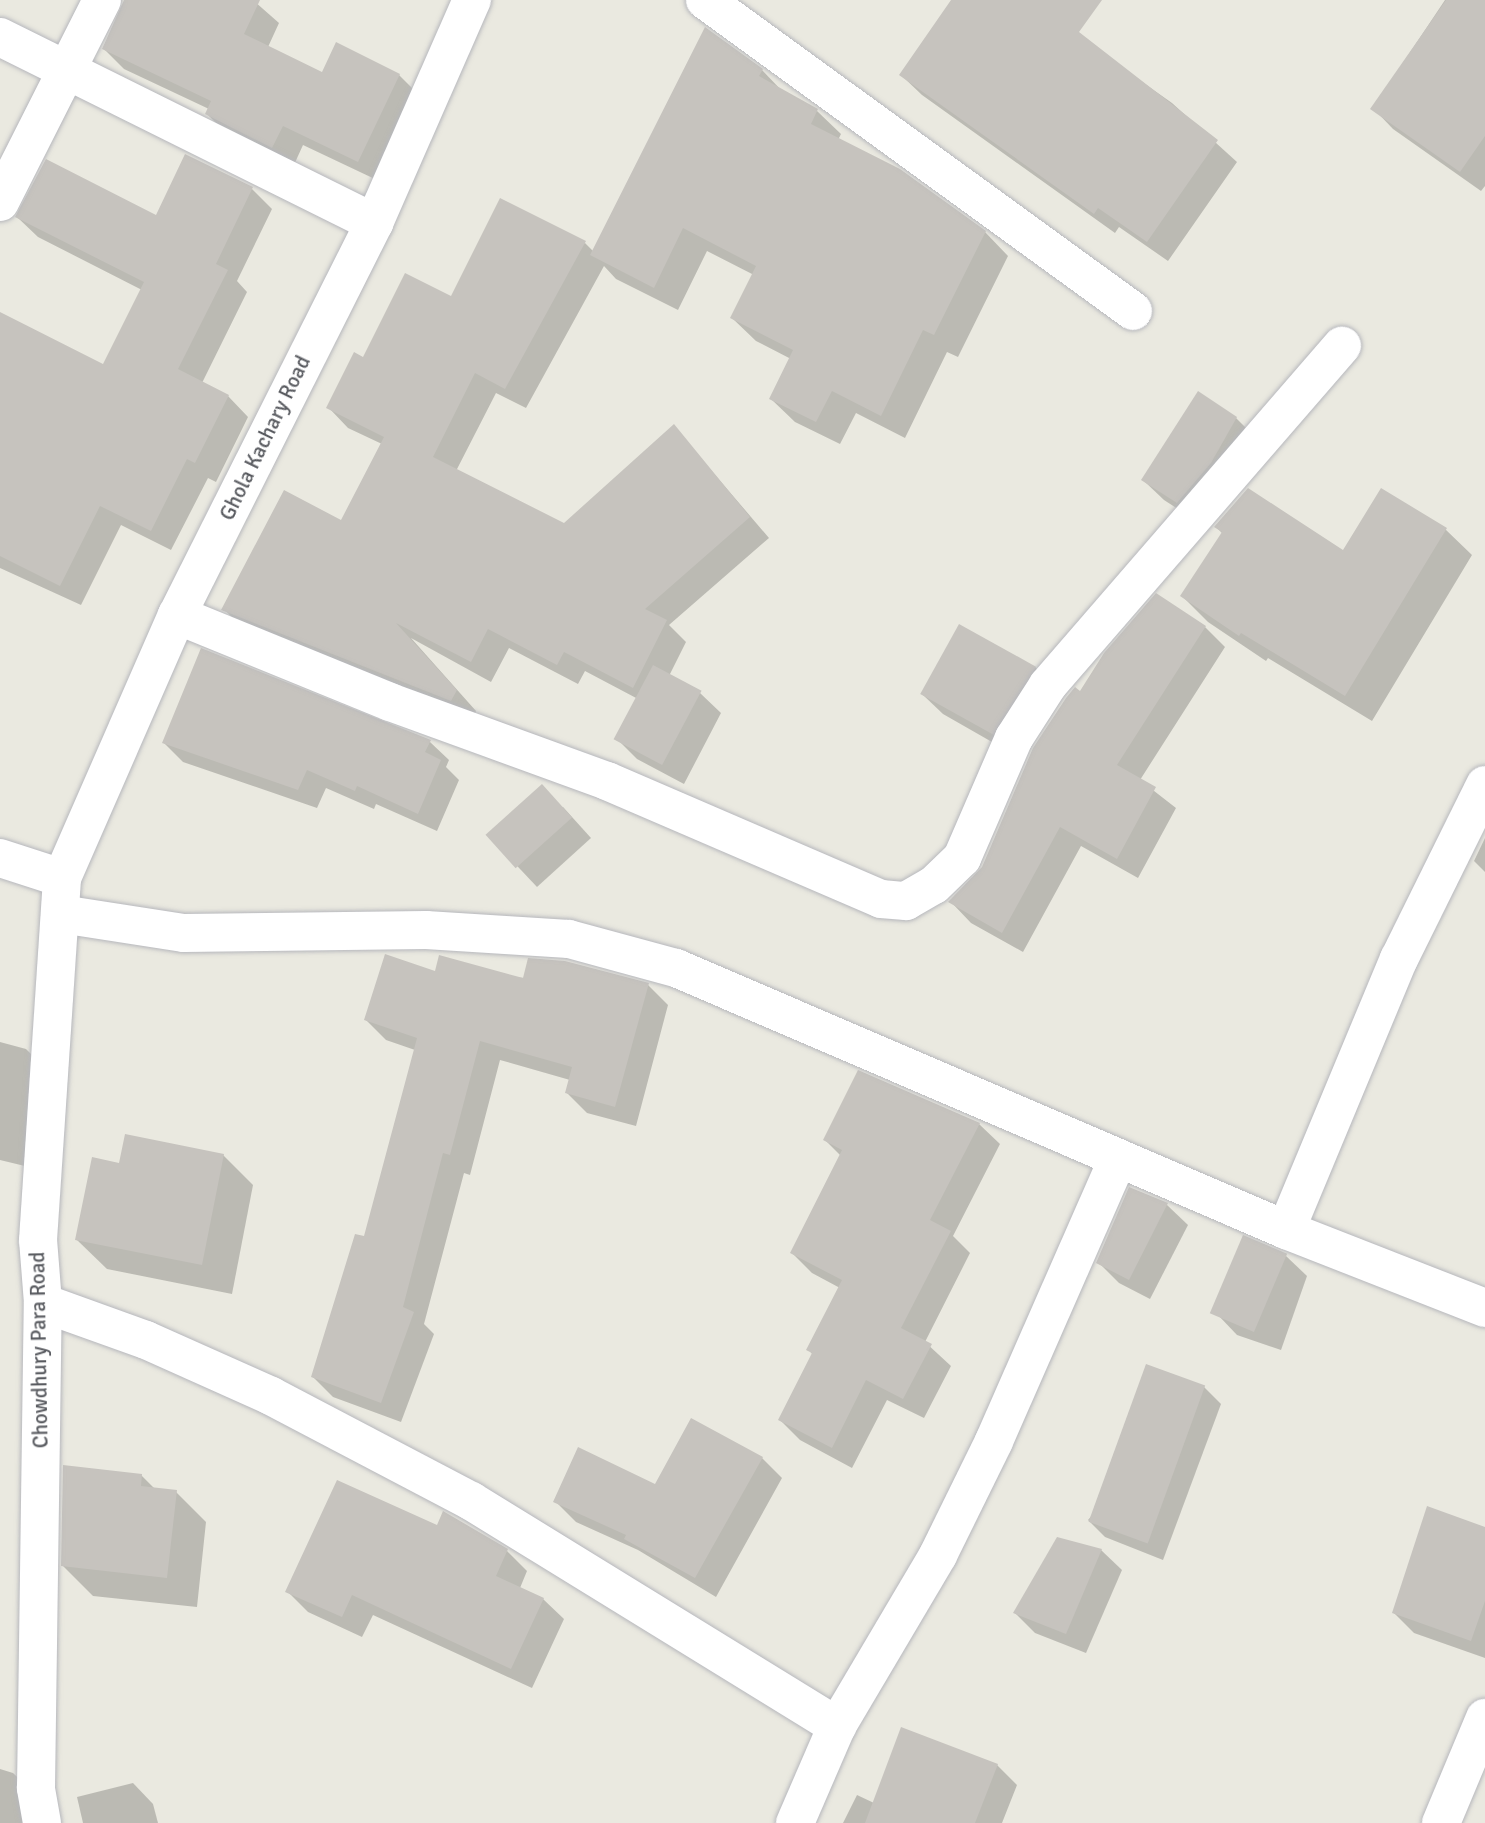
<!DOCTYPE html>
<style>
body{margin:0}
#map{position:relative;width:1485px;height:1823px;overflow:hidden;background:#eae9e0;font-family:Signika,sans-serif}
div>[style]{position:absolute}
[style*='--x']{left:calc(var(--x)*1px);top:calc(var(--y)*1px);width:calc(var(--w)*1px);rotate:calc(var(--a)*1deg)}
.shadow>*{inset:0;background:#0003}
.building>*{inset:0;background:#c6c3be;transform-origin:0 0}
.roads{filter:drop-shadow(0 0 2px #b6b7bc) drop-shadow(0 0 2px #b6b7bc)}
.minor>*{height:38px;margin:-19px;padding:0 19px;transform-origin:19px;border-radius:19px;background:#fff}
span{translate:-50% -50%;white-space:nowrap;text-align:center;line-height:1.15;-webkit-text-stroke:5px #fff;paint-order:stroke}
.street-label{font-size:21px;color:#595b60}
</style>
<div id="map">
<div class="shadow">
<div style="clip-path:polygon(125px 0,253px 0,279px 23px,268px 47px,322px 74px,399px 75px,420px 96px,379px 181px,303px 145px,293px 167px,227px 134px,207px 114px,209px 109px,124px 69px,104px 49px)"></div>
<div style="clip-path:polygon(954px 0,1026px 0,1172px 103px,1237px 162px,1168px 261px,1119px 227px,1115px 233px,922px 95px,901px 75px)"></div>
<div style="clip-path:polygon(1445px 0,1485px 0,1485px 186px,1481px 191px,1393px 129px,1373px 108px)"></div>
<div style="clip-path:polygon(762px 70px,783px 92px,817px 111px,841px 134px,838px 140px,985px 232px,1008px 256px,958px 357px,947px 352px,905px 438px,856px 413px,840px 444px,795px 422px,771px 399px,791px 359px,756px 341px,732px 318px,754px 275px,707px 251px,678px 310px,616px 279px,604px 266px,526px 408px,496px 393px,456px 471px,564px 525px,674px 427px,769px 538px,669px 625px,686px 642px,669px 676px,700px 693px,721px 713px,684px 784px,637px 759px,617px 739px,638px 699px,585px 671px,578px 684px,509px 648px,491px 682px,411px 638px,476px 711px,472px 720px,244px 630px,224px 609px,342px 522px,382px 444px,348px 428px,328px 407px,364px 359px,452px 298px,585px 243px,594px 252px)"></div>
<div style="clip-path:polygon(252px 189px,272px 209px,237px 281px,247px 292px,202px 383px,228px 396px,248px 417px,216px 482px,208px 478px,171px 550px,121px 525px,81px 605px,0 568px,0 314px,103px 366px,142px 290px,38px 237px,17px 217px,157px 217px)"></div>
<div style="clip-path:polygon(1236px 418px,1256px 438px,1198px 522px,1164px 500px,1143px 480px)"></div>
<div style="clip-path:polygon(1216px 527px,1343px 553px,1445px 529px,1472px 555px,1372px 721px,1268px 658px,1266px 661px,1208px 622px,1182px 596px,1223px 534px)"></div>
<div style="clip-path:polygon(1205px 627px,1225px 647px,1140px 780px,1176px 808px,1138px 878px,1081px 846px,1023px 952px,971px 923px,951px 902px,983px 868px,1081px 693px)"></div>
<div style="clip-path:polygon(1035px 667px,1055px 688px,1013px 754px,943px 714px,922px 694px)"></div>
<div style="clip-path:polygon(430px 742px,449px 760px,446px 767px,459px 780px,437px 831px,376px 804px,374px 809px,326px 788px,317px 808px,183px 762px,164px 743px)"></div>
<div style="clip-path:polygon(563px 807px,591px 838px,537px 887px,489px 836px)"></div>
<div style="clip-path:polygon(1485px 838px,1485px 872px,1474px 861px)"></div>
<div style="clip-path:polygon(436px 973px,648px 985px,668px 1005px,636px 1126px,587px 1113px,567px 1093px,570px 1080px,500px 1060px,470px 1175px,464px 1173px,424px 1324px,434px 1334px,401px 1422px,333px 1397px,313px 1377px,366px 1238px,415px 1050px,386px 1040px,366px 1020px)"></div>
<div style="clip-path:polygon(0 1042px,26px 1049px,56px 1079px,33px 1168px,0 1160px)"></div>
<div style="clip-path:polygon(979px 1124px,1000px 1144px,953px 1236px,970px 1253px,925px 1342px,951px 1366px,924px 1418px,887px 1400px,852px 1468px,800px 1440px,780px 1420px,813px 1355px,808px 1349px,840px 1288px,812px 1273px,792px 1253px,841px 1156px,825px 1140px)"></div>
<div style="clip-path:polygon(223px 1155px,253px 1185px,232px 1294px,107px 1269px,77px 1240px)"></div>
<div style="clip-path:polygon(1130px 1189px,1167px 1205px,1188px 1225px,1150px 1299px,1119px 1283px,1098px 1262px)"></div>
<div style="clip-path:polygon(1286px 1256px,1307px 1276px,1281px 1350px,1237px 1335px,1217px 1314px)"></div>
<div style="clip-path:polygon(1204px 1387px,1221px 1404px,1163px 1560px,1105px 1537px,1088px 1520px)"></div>
<div style="clip-path:polygon(762px 1458px,782px 1478px,716px 1597px,638px 1550px,576px 1522px,555px 1501px,655px 1486px)"></div>
<div style="clip-path:polygon(141px 1475px,156px 1490px,176px 1492px,206px 1522px,197px 1607px,93px 1596px,63px 1566px)"></div>
<div style="clip-path:polygon(438px 1527px,507px 1551px,527px 1571px,520px 1588px,543px 1599px,564px 1619px,532px 1688px,373px 1615px,362px 1637px,308px 1612px,288px 1592px)"></div>
<div style="clip-path:polygon(1485px 1528px,1485px 1658px,1414px 1633px,1394px 1613px)"></div>
<div style="clip-path:polygon(1101px 1550px,1122px 1570px,1086px 1653px,1035px 1633px,1015px 1613px)"></div>
<div style="clip-path:polygon(997px 1765px,1017px 1785px,1002px 1823px,843px 1823px,857px 1795px,874px 1803px)"></div>
<div style="clip-path:polygon(0 1769px,13px 1773px,42px 1801px,43px 1823px,0 1823px)"></div>
<div style="clip-path:polygon(133px 1783px,153px 1804px,158px 1823px,83px 1823px,77px 1797px)"></div>
</div>
<div class="building">
<div style="clip-path:polygon(124px 0,260px 0,244px 34px,322px 72px,336px 42px,400px 74px,358px 162px,283px 126px,272px 148px,205px 114px,211px 101px,102px 49px)"></div>
<div style="clip-path:polygon(951px 0,1102px 0,1079px 32px,1218px 140px,1147px 242px,1098px 208px,1094px 214px,899px 75px)"></div>
<div style="clip-path:polygon(1446px 0,1485px 0,1485px 136px,1460px 172px,1370px 109px)"></div>
<div style="clip-path:polygon(705px 27px,763px 69px,759px 76px,818px 109px,811px 124px,900px 169px,986px 231px,934px 335px,923px 330px,881px 416px,832px 391px,816px 422px,769px 399px,793px 350px,730px 318px,756px 266px,683px 228px,654px 288px,590px 255px)"></div>
<div style="clip-path:polygon(185px 154px,253px 187px,216px 264px,228px 270px,178px 369px,229px 395px,195px 463px,187px 459px,151px 531px,100px 506px,60px 586px,0 556px,0 312px,103px 364px,144px 282px,15px 217px,46px 159px,156px 215px)"></div>
<div style="clip-path:polygon(500px 198px,586px 241px,505px 389px,475px 373px,433px 457px,564px 523px,674px 424px,750px 517px,645px 609px,667px 620px,633px 688px,564px 652px,557px 665px,488px 629px,471px 662px,396px 623px,457px 690px,451px 701px,221px 610px,284px 490px,341px 520px,384px 437px,326px 408px,354px 352px,363px 357px,405px 273px,451px 296px)"></div>
<div style="clip-path:polygon(1198px 391px,1237px 417px,1211px 463px,1177px 503px,1141px 480px)"></div>
<div style="clip-path:polygon(1248px 488px,1343px 550px,1381px 488px,1447px 528px,1345px 696px,1241px 633px,1239px 636px,1180px 596px,1222px 532px,1214px 527px)"></div>
<div style="clip-path:polygon(1156px 593px,1206px 626px,1117px 765px,1156px 787px,1117px 859px,1060px 827px,1002px 933px,948px 902px,982px 867px,1033px 748px,1066px 698px,1075px 687px,1080px 691px,1104px 653px)"></div>
<div style="left:959px;top:624px;width:88px;height:80px;rotate:29deg"></div>
<div style="clip-path:polygon(201px 648px,431px 740px,425px 752px,441px 760px,418px 814px,357px 786px,355px 791px,307px 770px,298px 790px,162px 743px)"></div>
<div style="left:653px;top:665px;width:55px;height:84px;rotate:28deg"></div>
<div style="left:542px;top:784px;width:45px;height:76px;rotate:48deg"></div>
<div style="clip-path:polygon(385px 954px,435px 971px,439px 955px,523px 978px,528px 958px,565px 961px,649px 983px,615px 1107px,565px 1093px,572px 1067px,480px 1041px,450px 1155px,443px 1153px,403px 1307px,414px 1312px,381px 1403px,311px 1377px,355px 1234px,364px 1236px,417px 1038px,364px 1020px)"></div>
<div style="clip-path:polygon(858px 1070px,980px 1123px,930px 1220px,951px 1231px,901px 1328px,932px 1344px,903px 1399px,866px 1380px,832px 1448px,778px 1420px,812px 1353px,806px 1350px,842px 1280px,790px 1253px,842px 1150px,823px 1140px)"></div>
<div style="clip-path:polygon(125px 1134px,224px 1154px,202px 1265px,75px 1240px,92px 1157px,119px 1163px)"></div>
<div style="clip-path:polygon(1129px 1187px,1168px 1203px,1129px 1280px,1096px 1263px)"></div>
<div style="left:1243px;top:1235px;width:48px;height:85px;rotate:23deg"></div>
<div style="left:1146px;top:1364px;width:63px;height:168px;rotate:20deg"></div>
<div style="clip-path:polygon(691px 1418px,763px 1457px,695px 1578px,624px 1539px,626px 1535px,553px 1502px,578px 1447px,655px 1484px)"></div>
<div style="clip-path:polygon(63px 1465px,142px 1474px,141px 1486px,177px 1490px,167px 1578px,61px 1566px)"></div>
<div style="clip-path:polygon(337px 1480px,437px 1525px,443px 1511px,508px 1549px,496px 1576px,544px 1598px,511px 1669px,352px 1595px,342px 1617px,285px 1592px)"></div>
<div style="clip-path:polygon(1427px 1506px,1485px 1527px,1485px 1601px,1471px 1641px,1392px 1613px)"></div>
<div style="clip-path:polygon(1057px 1537px,1102px 1549px,1066px 1634px,1013px 1613px)"></div>
<div style="clip-path:polygon(901px 1727px,998px 1764px,975px 1823px,865px 1823px)"></div>
</div>
<div class="roads">
<div class="minor">
<div style="--x:705;--y:0;--w:529;--a:36"></div>
<div style="--x:0;--y:37;--w:418;--a:26.4"></div>
<div style="--x:0;--y:202;--w:226;--a:-63.2"></div>
<div style="--x:177;--y:615;--w:230;--a:22.2"></div>
<div style="--x:390;--y:702;--w:231;--a:20"></div>
<div style="--x:607;--y:781;--w:298;--a:23.3"></div>
<div style="--x:881;--y:899;--w:25;--a:5"></div>
<div style="--x:906;--y:901;--w:32;--a:-30"></div>
<div style="--x:934;--y:885;--w:39;--a:-44"></div>
<div style="--x:962;--y:858;--w:131;--a:-66.6"></div>
<div style="--x:1014;--y:738;--w:63;--a:-57.3"></div>
<div style="--x:1048;--y:685;--w:449;--a:-49.1"></div>
<div style="--x:0;--y:858;--w:65;--a:17.9"></div>
<div style="--x:61;--y:914;--w:124;--a:8.8"></div>
<div style="--x:184;--y:933;--w:242;--a:-0.7"></div>
<div style="--x:426;--y:930;--w:143;--a:3.6"></div>
<div style="--x:569;--y:939;--w:111;--a:15.2"></div>
<div style="--x:676;--y:968;--w:664;--a:23.24"></div>
<div style="--x:1286;--y:1230;--w:214;--a:21.4"></div>
<div style="--x:1286;--y:1230;--w:294;--a:-67.4"></div>
<div style="--x:1399;--y:959;--w:194;--a:-63.7"></div>
<div style="--x:43;--y:1303;--w:109;--a:19.8"></div>
<div style="--x:146;--y:1340;--w:137;--a:24.1"></div>
<div style="--x:271;--y:1396;--w:226;--a:27.7"></div>
<div style="--x:471;--y:1501;--w:430;--a:31.6"></div>
<div style="--x:42;--y:1823;--w:36;--a:-100"></div>
<div style="--x:36;--y:1788;--w:485;--a:-89.2"></div>
<div style="--x:43;--y:1303;--w:63;--a:-94.5"></div>
<div style="--x:38;--y:1240;--w:363;--a:-86.2"></div>
<div style="--x:62;--y:878;--w:287;--a:-66.4"></div>
<div style="--x:177;--y:615;--w:439;--a:-63.3"></div>
<div style="--x:374;--y:223;--w:244;--a:-66.3"></div>
<div style="--x:795;--y:1823;--w:106;--a:-66.6"></div>
<div style="--x:837;--y:1726;--w:199;--a:-59.4"></div>
<div style="--x:938;--y:1555;--w:127;--a:-63.8"></div>
<div style="--x:994;--y:1441;--w:309;--a:-66.3"></div>
<div style="--x:1441;--y:1823;--w:114;--a:-67.3"></div>
</div>
</div>
<div class="street-label">
<span style="left:265px;top:438px;rotate:-64deg">Ghola Kachary Road</span>
<span style="left:39px;top:1350px;rotate:-91deg">Chowdhury Para Road</span>
</div>
</div>
